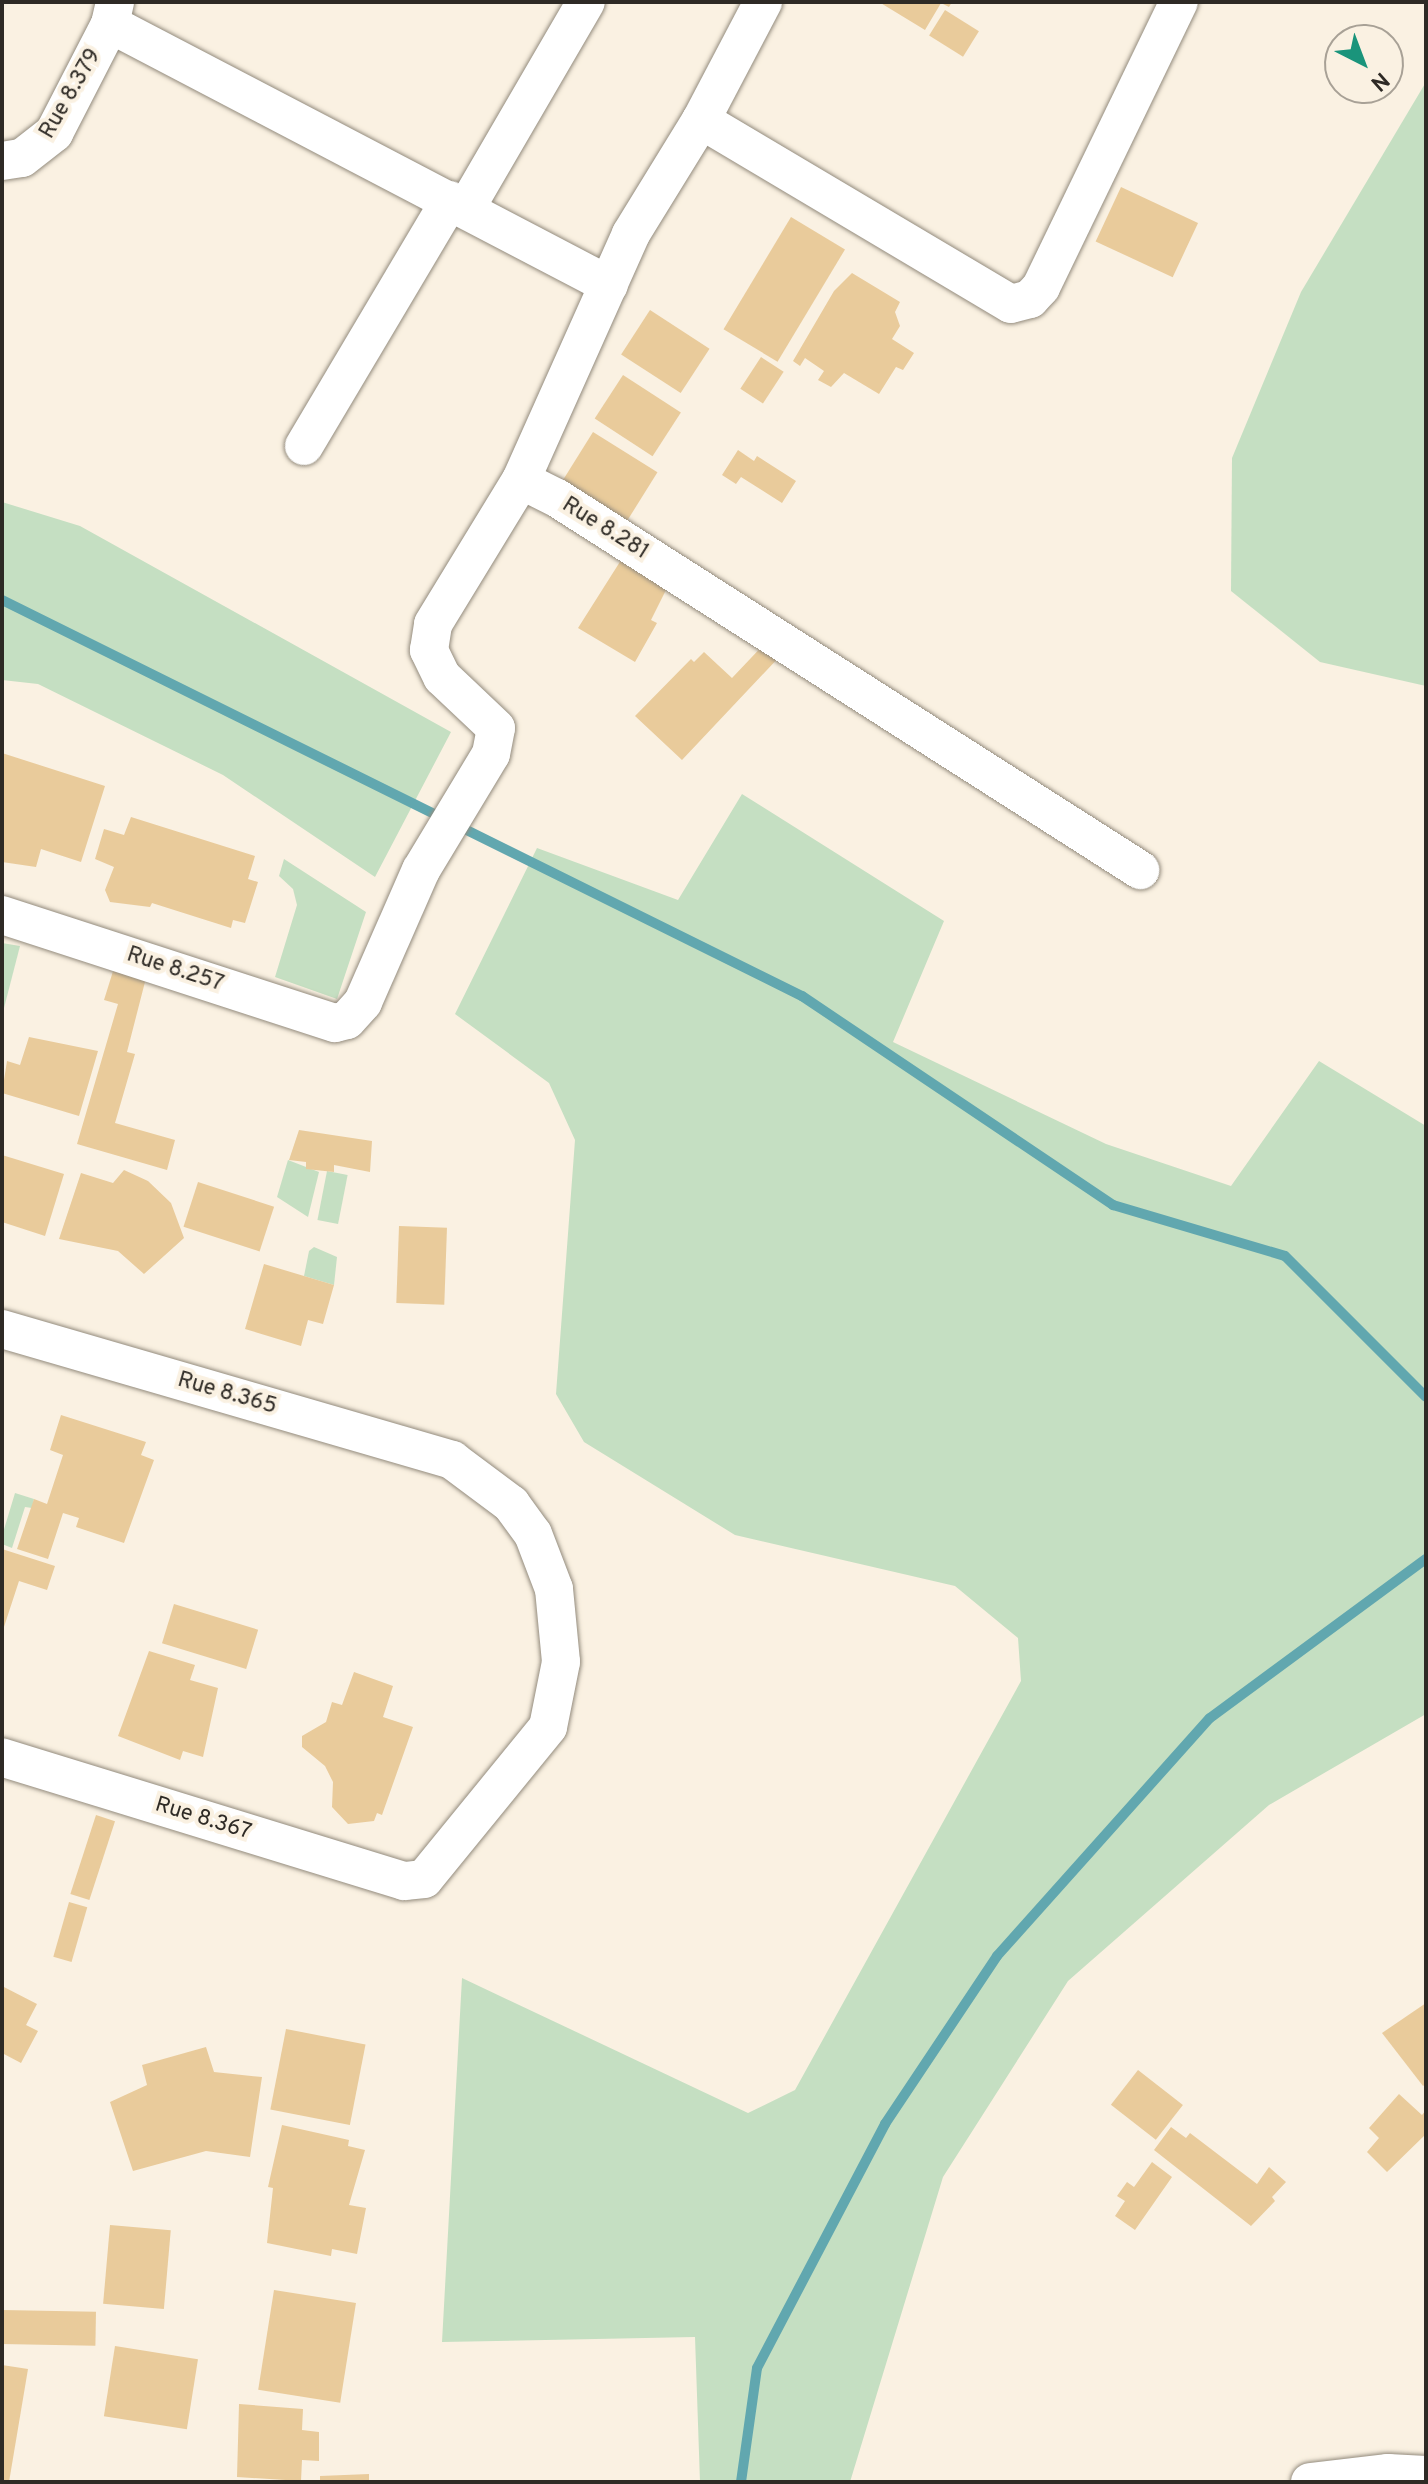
<!DOCTYPE html>
<style>
body{margin:0}
#map{position:relative;width:1428px;height:2484px;overflow:hidden;background:#faf1e2;font-family:Overpass,sans-serif}
div>[style]{position:absolute}
[style*='--x']{left:calc(var(--x)*1px);top:calc(var(--y)*1px);width:calc(var(--w)*1px);rotate:calc(var(--a)*1deg)}
.green>*{inset:0;background:#c5dfc2;transform-origin:0 0}
.stream>*{height:10px;margin:-5px;padding:0 5px;transform-origin:5px;border-radius:5px;background:#61a7af}
.building>*{inset:0;background:#e9cb9b;transform-origin:0 0}
.roads{filter:drop-shadow(0 0 2px #938b7d) drop-shadow(0 0 2px #938b7d)}
.minor>*{height:38px;margin:-19px;padding:0 19px;transform-origin:19px;border-radius:19px;background:#fff}
span{translate:-50% -50%;white-space:nowrap;text-align:center;line-height:1.15;-webkit-text-stroke:8px #faf1e2;paint-order:stroke}
.street-label{font-size:22px;color:#2e2a25}
.frame{position:absolute;inset:0;border:4px solid #2e2a25;pointer-events:none}
.north{position:absolute;left:1324px;top:24px;width:80px;height:80px;box-sizing:border-box;background:#faf1e2;border:2px solid #a8a196;border-radius:50%;rotate:138deg;font-size:22px;font-weight:700;line-height:32px;text-align:center;color:#2e2a25}
.north::after{content:'';display:block;margin:auto;width:28px;height:36px;background:#1a947b;clip-path:polygon(50% 0,100% 100%,50% 72%,0 100%)}
</style>
<div id="map">
<div class="green">
<div style="clip-path:polygon(1426px 82px,1426px 686px,1320px 662px,1231px 591px,1232px 458px,1301px 292px)"></div>
<div style="clip-path:polygon(2px 502px,80px 526px,451px 732px,375px 877px,223px 775px,38px 684px,2px 680px)"></div>
<div style="clip-path:polygon(742px 794px,944px 921px,893px 1042px,1106px 1144px,1231px 1186px,1319px 1061px,1426px 1126px,1426px 1714px,1269px 1805px,1068px 1981px,943px 2177px,850px 2482px,700px 2482px,695px 2337px,442px 2342px,462px 1978px,748px 2113px,795px 2090px,1021px 1681px,1018px 1638px,955px 1586px,735px 1535px,584px 1442px,556px 1394px,575px 1140px,549px 1083px,455px 1014px,537px 848px,678px 900px)"></div>
<div style="clip-path:polygon(284px 859px,366px 912px,337px 999px,275px 977px,297px 905px,293px 889px,279px 876px)"></div>
<div style="clip-path:polygon(2px 943px,20px 946px,4px 1008px,2px 1008px)"></div>
<div style="clip-path:polygon(288px 1160px,319px 1172px,308px 1217px,277px 1197px)"></div>
<div style="left:327px;top:1171px;width:21px;height:50px;rotate:11deg"></div>
<div style="clip-path:polygon(314px 1247px,337px 1257px,334px 1285px,304px 1276px,309px 1251px)"></div>
<div style="clip-path:polygon(15px 1493px,34px 1499px,32px 1508px,25px 1507px,12px 1548px,2px 1544px,2px 1536px)"></div>
</div>
<div class="stream">
<div style="--x:2;--y:600;--w:893;--a:26.34"></div>
<div style="--x:802;--y:996;--w:375;--a:33.9"></div>
<div style="--x:1113;--y:1205;--w:179;--a:16.5"></div>
<div style="--x:1285;--y:1256;--w:199;--a:45"></div>
<div style="--x:741;--y:2482;--w:115;--a:-82"></div>
<div style="--x:757;--y:2368;--w:276;--a:-62.3"></div>
<div style="--x:885;--y:2124;--w:202;--a:-56.3"></div>
<div style="--x:997;--y:1956;--w:319;--a:-48.2"></div>
<div style="--x:1210;--y:1718;--w:268;--a:-36.4"></div>
</div>
<div class="building">
<div style="clip-path:polygon(879px 2px,952px 2px,949px 7px,941px 3px,925px 30px)"></div>
<div style="left:945px;top:10px;width:40px;height:30px;rotate:32deg"></div>
<div style="left:1121px;top:187px;width:85px;height:60px;rotate:25deg"></div>
<div style="left:791px;top:217px;width:63px;height:131px;rotate:31deg"></div>
<div style="clip-path:polygon(852px 273px,900px 302px,895px 312px,900px 326px,892px 339px,914px 353px,903px 370px,896px 367px,879px 394px,844px 373px,831px 387px,818px 380px,824px 371px,805px 358px,800px 366px,793px 361px,834px 291px)"></div>
<div style="left:650px;top:310px;width:71px;height:53px;rotate:33deg"></div>
<div style="left:761px;top:357px;width:27px;height:38px;rotate:33deg"></div>
<div style="left:623px;top:375px;width:69px;height:52px;rotate:33deg"></div>
<div style="left:593px;top:432px;width:76px;height:58px;rotate:32deg"></div>
<div style="clip-path:polygon(738px 450px,754px 461px,757px 456px,796px 481px,782px 503px,741px 477px,736px 484px,722px 475px)"></div>
<div style="clip-path:polygon(623px 557px,668px 586px,651px 620px,657px 623px,635px 662px,578px 628px)"></div>
<div style="clip-path:polygon(768px 640px,782px 654px,682px 760px,635px 716px,691px 659px,694px 662px,704px 652px,732px 678px)"></div>
<div style="clip-path:polygon(2px 753px,105px 786px,81px 862px,41px 849px,36px 867px,2px 862px)"></div>
<div style="clip-path:polygon(131px 817px,255px 856px,248px 879px,258px 882px,245px 923px,233px 920px,231px 928px,152px 903px,150px 907px,110px 902px,105px 890px,114px 867px,95px 859px,104px 829px,124px 835px)"></div>
<div style="clip-path:polygon(114px 968px,146px 978px,127px 1052px,135px 1054px,115px 1123px,175px 1140px,167px 1170px,77px 1144px,118px 1004px,104px 1000px)"></div>
<div style="clip-path:polygon(29px 1037px,98px 1051px,79px 1116px,2px 1093px,7px 1061px,20px 1065px)"></div>
<div style="clip-path:polygon(299px 1130px,372px 1141px,370px 1172px,334px 1165px,334px 1172px,306px 1169px,306px 1162px,289px 1160px)"></div>
<div style="clip-path:polygon(2px 1155px,64px 1174px,45px 1236px,2px 1222px)"></div>
<div style="clip-path:polygon(124px 1170px,148px 1181px,171px 1203px,184px 1238px,144px 1274px,118px 1251px,59px 1239px,81px 1173px,113px 1183px)"></div>
<div style="left:198px;top:1182px;width:80px;height:47px;rotate:18deg"></div>
<div style="left:399px;top:1226px;width:48px;height:77px;rotate:2deg"></div>
<div style="clip-path:polygon(264px 1264px,334px 1285px,323px 1324px,308px 1320px,301px 1346px,245px 1329px)"></div>
<div style="clip-path:polygon(61px 1415px,146px 1442px,141px 1455px,154px 1460px,124px 1543px,76px 1527px,79px 1518px,63px 1513px,48px 1559px,17px 1549px,34px 1499px,47px 1504px,63px 1455px,50px 1450px)"></div>
<div style="clip-path:polygon(2px 1549px,55px 1566px,47px 1590px,19px 1581px,3px 1630px)"></div>
<div style="left:174px;top:1604px;width:88px;height:41px;rotate:17deg"></div>
<div style="clip-path:polygon(149px 1651px,195px 1665px,190px 1680px,218px 1688px,203px 1757px,183px 1751px,180px 1760px,118px 1736px)"></div>
<div style="clip-path:polygon(354px 1672px,393px 1686px,383px 1717px,413px 1727px,382px 1815px,377px 1813px,374px 1821px,348px 1824px,332px 1807px,333px 1782px,325px 1766px,302px 1747px,302px 1736px,326px 1722px,332px 1702px,342px 1705px)"></div>
<div style="left:96px;top:1815px;width:20px;height:83px;rotate:18deg"></div>
<div style="left:69px;top:1902px;width:19px;height:57px;rotate:16deg"></div>
<div style="clip-path:polygon(2px 1986px,37px 2004px,26px 2025px,38px 2031px,21px 2063px,2px 2053px)"></div>
<div style="clip-path:polygon(1426px 2003px,1426px 2084px,1423px 2086px,1382px 2033px)"></div>
<div style="left:286px;top:2029px;width:81px;height:82px;rotate:11deg"></div>
<div style="clip-path:polygon(206px 2047px,214px 2072px,262px 2077px,250px 2157px,206px 2151px,133px 2171px,110px 2102px,147px 2085px,142px 2065px)"></div>
<div style="left:1138px;top:2070px;width:57px;height:44px;rotate:38deg"></div>
<div style="clip-path:polygon(1399px 2094px,1422px 2115px,1426px 2110px,1426px 2134px,1387px 2172px,1367px 2152px,1379px 2138px,1369px 2128px)"></div>
<div style="clip-path:polygon(282px 2125px,349px 2140px,348px 2146px,365px 2150px,349px 2205px,366px 2208px,357px 2254px,332px 2249px,331px 2256px,267px 2243px,273px 2188px,268px 2187px)"></div>
<div style="clip-path:polygon(1171px 2127px,1186px 2138px,1190px 2133px,1257px 2184px,1269px 2167px,1286px 2182px,1272px 2197px,1275px 2201px,1251px 2226px,1154px 2150px)"></div>
<div style="clip-path:polygon(1152px 2162px,1172px 2177px,1135px 2230px,1115px 2216px,1125px 2201px,1117px 2196px,1127px 2182px,1134px 2187px)"></div>
<div style="left:110px;top:2225px;width:61px;height:79px;rotate:5deg"></div>
<div style="left:274px;top:2290px;width:83px;height:101px;rotate:9deg"></div>
<div style="left:2px;top:2310px;width:94px;height:34px;rotate:1deg"></div>
<div style="left:115px;top:2346px;width:84px;height:71px;rotate:9deg"></div>
<div style="clip-path:polygon(2px 2365px,28px 2369px,9px 2482px,2px 2482px)"></div>
<div style="clip-path:polygon(239px 2404px,303px 2409px,302px 2430px,319px 2432px,319px 2461px,302px 2460px,301px 2481px,237px 2477px)"></div>
<div style="clip-path:polygon(369px 2474px,369px 2482px,320px 2482px,320px 2476px)"></div>
</div>
<div class="roads">
<div class="minor">
<div style="--x:763;--y:2;--w:133;--a:117.7"></div>
<div style="--x:701;--y:120;--w:134;--a:121.6"></div>
<div style="--x:631;--y:234;--w:269;--a:114.1"></div>
<div style="--x:521;--y:480;--w:40;--a:26.6"></div>
<div style="--x:557;--y:498;--w:692;--a:32.54"></div>
<div style="--x:110;--y:24;--w:563;--a:27.61"></div>
<div style="--x:701;--y:120;--w:360;--a:30.7"></div>
<div style="--x:1011;--y:304;--w:20;--a:-15"></div>
<div style="--x:1030;--y:299;--w:16;--a:-47"></div>
<div style="--x:1041;--y:287;--w:317;--a:-64.2"></div>
<div style="--x:2;--y:161;--w:20;--a:-9"></div>
<div style="--x:22;--y:158;--w:41;--a:-38"></div>
<div style="--x:54;--y:133;--w:123;--a:-62.8"></div>
<div style="--x:110;--y:24;--w:23;--a:-77"></div>
<div style="--x:466;--y:208;--w:238;--a:-59.8"></div>
<div style="--x:304;--y:446;--w:286;--a:-59.3"></div>
<div style="--x:2;--y:915;--w:350;--a:18"></div>
<div style="--x:335;--y:1023;--w:12;--a:-14"></div>
<div style="--x:347;--y:1020;--w:24;--a:-48"></div>
<div style="--x:363;--y:1002;--w:144;--a:-66.3"></div>
<div style="--x:421;--y:870;--w:135;--a:-58.9"></div>
<div style="--x:491;--y:754;--w:26;--a:-79"></div>
<div style="--x:496;--y:728;--w:74;--a:-136.6"></div>
<div style="--x:442;--y:677;--w:30;--a:-116"></div>
<div style="--x:429;--y:650;--w:26;--a:-81"></div>
<div style="--x:433;--y:624;--w:169;--a:-58.6"></div>
<div style="--x:2;--y:1329;--w:469;--a:16.2"></div>
<div style="--x:452;--y:1460;--w:74;--a:36.7"></div>
<div style="--x:511;--y:1504;--w:37;--a:54"></div>
<div style="--x:533;--y:1534;--w:59;--a:69.1"></div>
<div style="--x:554;--y:1589;--w:73;--a:84.5"></div>
<div style="--x:561;--y:1662;--w:66;--a:101.3"></div>
<div style="--x:548;--y:1727;--w:196;--a:129.2"></div>
<div style="--x:424;--y:1879;--w:20;--a:174"></div>
<div style="--x:404;--y:1881;--w:421;--a:-162.9"></div>
<div style="--x:1310;--y:2482;--w:79;--a:-6.6"></div>
<div style="--x:1388;--y:2473;--w:38;--a:3"></div>
</div>
</div>
<div class="street-label">
<span style="left:71px;top:94px;rotate:-60deg">Rue 8.379</span>
<span style="left:605px;top:529px;rotate:32deg">Rue 8.281</span>
<span style="left:175px;top:970px;rotate:18deg">Rue 8.257</span>
<span style="left:227px;top:1394px;rotate:16deg">Rue 8.365</span>
<span style="left:203px;top:1819px;rotate:17deg">Rue 8.367</span>
</div>
<div class="frame"></div>
<div class="north">N</div>
</div>
